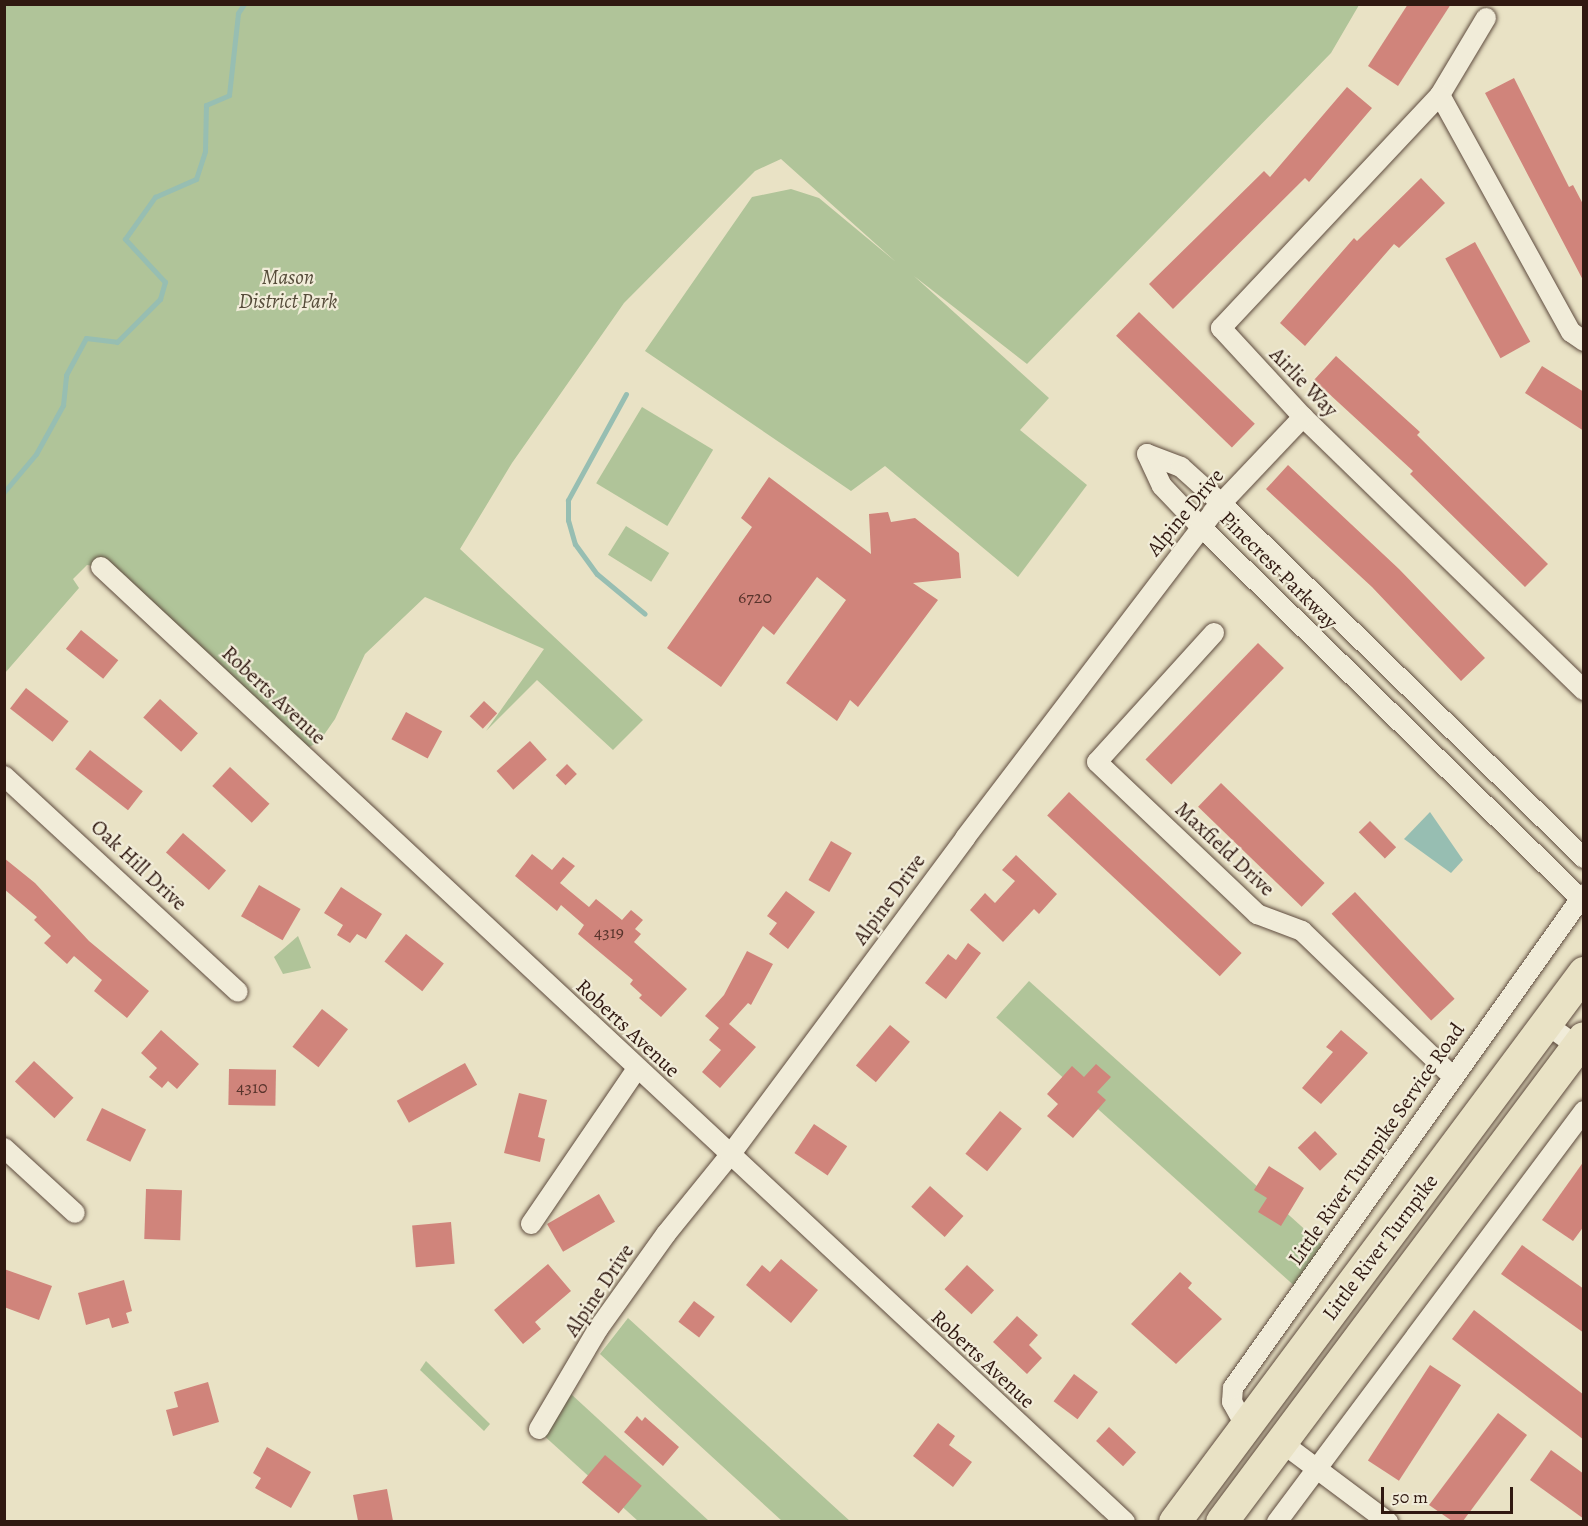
<!DOCTYPE html>
<style>
body{margin:0}
#map{position:relative;width:1588px;height:1526px;overflow:hidden;background:#e9e2c5;font-family:Alegreya,serif}
div>[style]{position:absolute}
[style*='--x']{left:calc(var(--x)*1px);top:calc(var(--y)*1px);width:calc(var(--w)*1px);rotate:calc(var(--a)*1deg)}
.green>*{inset:0;background:#b0c499;transform-origin:0 0}
.water>*{inset:0;background:#97beb2}
.stream>*{height:5px;margin:-2.5px;padding:0 2.5px;transform-origin:2.5px;border-radius:2.5px;background:#97beb2}
.building>*{inset:0;background:#d0847b;transform-origin:0 0}
.roads{filter:drop-shadow(0 0 2px #5e4b3e) drop-shadow(0 0 2px #5e4b3e)}
.street>*{height:20px;margin:-10px;padding:0 10px;transform-origin:10px;border-radius:10px;background:#f1ecd9}
.primary>*{height:32px;margin:-16px;padding:0 16px;transform-origin:16px;border-radius:16px;background:#e9e2c5}
span{translate:-50% -50%;white-space:nowrap;text-align:center;line-height:1.15;-webkit-text-stroke:4.5px #f1ecd9;paint-order:stroke}
.number-label{font-size:18px;color:#58342c}
.number-label span{-webkit-text-stroke-width:0}
.park-label{font-size:21px;color:#564c3a;font-style:italic}
.street-label{font-size:21px;color:#301911}
.frame{position:absolute;inset:0;border:6px solid #301911;pointer-events:none}
.scale{position:absolute;left:1381px;top:1487px;width:132px;height:27px;box-sizing:border-box;border:3px solid #301911;border-top:0;padding-left:8px;font-size:18px;line-height:21px;white-space:nowrap;color:#301911;-webkit-text-stroke:4px #f1ecd9;paint-order:stroke}
</style>
<div id="map">
<div class="green">
<div style="clip-path:polygon(5px 5px,1359px 5px,1331px 53px,1027px 364px,914px 276px,1049px 398px,1020px 430px,1087px 485px,1018px 577px,885px 466px,851px 491px,645px 351px,752px 197px,791px 189px,819px 198px,896px 262px,781px 159px,755px 171px,624px 303px,512px 463px,460px 549px,643px 720px,613px 750px,537px 680px,486px 731px,544px 649px,425px 597px,365px 654px,335px 719px,319px 742px,301px 751px,238px 709px,210px 668px,143px 593px,126px 576px,101px 567px,87px 565px,73px 579px,79px 588px,5px 673px)"></div>
<div style="left:642px;top:407px;width:83px;height:89px;rotate:31deg"></div>
<div style="left:626px;top:526px;width:51px;height:34px;rotate:32deg"></div>
<div style="clip-path:polygon(298px 936px,311px 968px,283px 974px,274px 957px)"></div>
<div style="left:1029px;top:981px;width:406px;height:49px;rotate:42deg"></div>
<div style="clip-path:polygon(628px 1318px,840px 1512px,850px 1521px,782px 1521px,600px 1354px)"></div>
<div style="clip-path:polygon(426px 1361px,490px 1424px,484px 1431px,420px 1370px)"></div>
<div style="clip-path:polygon(571px 1394px,709px 1521px,638px 1521px,541px 1433px)"></div>
</div>
<div class="water">
<div style="clip-path:polygon(1430px 812px,1463px 860px,1451px 873px,1404px 839px)"></div>
</div>
<div class="stream">
<div style="--x:626;--y:394;--w:121;--a:118.7"></div>
<div style="--x:568;--y:500;--w:20;--a:90"></div>
<div style="--x:568;--y:520;--w:25;--a:74"></div>
<div style="--x:575;--y:544;--w:37;--a:54"></div>
<div style="--x:597;--y:574;--w:62;--a:39.8"></div>
<div style="--x:4;--y:492;--w:50;--a:-49.9"></div>
<div style="--x:36;--y:454;--w:56;--a:-61.1"></div>
<div style="--x:63;--y:405;--w:30;--a:-84"></div>
<div style="--x:66;--y:375;--w:42;--a:-61.6"></div>
<div style="--x:86;--y:338;--w:31;--a:7"></div>
<div style="--x:117;--y:342;--w:61;--a:-45"></div>
<div style="--x:160;--y:299;--w:18;--a:-74"></div>
<div style="--x:165;--y:282;--w:59;--a:-132.9"></div>
<div style="--x:125;--y:239;--w:52;--a:-54.5"></div>
<div style="--x:155;--y:197;--w:45;--a:-23.7"></div>
<div style="--x:196;--y:179;--w:29;--a:-72"></div>
<div style="--x:205;--y:151;--w:46;--a:-88.8"></div>
<div style="--x:206;--y:105;--w:25;--a:-23"></div>
<div style="--x:229;--y:95;--w:82;--a:-83.7"></div>
<div style="--x:238;--y:13;--w:11;--a:-56"></div>
</div>
<div class="building">
<div style="clip-path:polygon(1408px 4px,1451px 4px,1398px 86px,1368px 66px)"></div>
<div style="clip-path:polygon(1514px 78px,1569px 187px,1573px 185px,1584px 206px,1584px 282px,1485px 93px)"></div>
<div style="clip-path:polygon(1347px 87px,1372px 108px,1309px 182px,1305px 178px,1173px 309px,1149px 284px,1264px 171px,1270px 177px)"></div>
<div style="clip-path:polygon(1421px 178px,1445px 203px,1399px 248px,1394px 244px,1305px 346px,1280px 323px,1354px 238px,1357px 241px)"></div>
<div style="left:1475px;top:242px;width:114px;height:34px;rotate:61deg"></div>
<div style="left:1139px;top:312px;width:161px;height:33px;rotate:44deg"></div>
<div style="clip-path:polygon(1336px 356px,1420px 432px,1417px 435px,1548px 564px,1525px 587px,1410px 474px,1413px 471px,1314px 380px)"></div>
<div style="clip-path:polygon(1542px 366px,1584px 392px,1584px 431px,1525px 393px)"></div>
<div style="clip-path:polygon(1288px 465px,1399px 569px,1485px 658px,1461px 681px,1372px 587px,1266px 489px)"></div>
<div style="clip-path:polygon(769px 477px,871px 554px,869px 514px,888px 512px,891px 522px,915px 518px,959px 553px,961px 578px,913px 583px,938px 600px,858px 707px,850px 700px,837px 721px,786px 683px,846px 600px,817px 577px,774px 635px,763px 626px,721px 687px,667px 648px,752px 527px,741px 518px)"></div>
<div style="left:81px;top:630px;width:48px;height:24px;rotate:39deg"></div>
<div style="left:1258px;top:643px;width:36px;height:162px;rotate:44deg"></div>
<div style="left:26px;top:688px;width:54px;height:26px;rotate:38deg"></div>
<div style="left:160px;top:699px;width:51px;height:25px;rotate:42deg"></div>
<div style="left:484px;top:701px;width:18px;height:21px;rotate:43deg"></div>
<div style="left:406px;top:712px;width:41px;height:31px;rotate:28deg"></div>
<div style="left:530px;top:741px;width:25px;height:45px;rotate:48deg"></div>
<div style="left:90px;top:750px;width:67px;height:24px;rotate:38deg"></div>
<div style="left:567px;top:764px;width:14px;height:16px;rotate:45deg"></div>
<div style="left:230px;top:767px;width:54px;height:26px;rotate:43deg"></div>
<div style="left:1221px;top:783px;width:144px;height:33px;rotate:44deg"></div>
<div style="left:1069px;top:792px;width:236px;height:32px;rotate:43deg"></div>
<div style="left:1370px;top:821px;width:37px;height:16px;rotate:45deg"></div>
<div style="left:183px;top:833px;width:57px;height:26px;rotate:41deg"></div>
<div style="left:831px;top:841px;width:24px;height:45px;rotate:30deg"></div>
<div style="clip-path:polygon(532px 854px,552px 870px,563px 857px,575px 866px,560px 883px,589px 907px,596px 899px,622px 920px,631px 910px,643px 920px,635px 929px,641px 934px,634px 942px,687px 989px,661px 1017px,639px 998px,642px 995px,630px 984px,633px 980px,578px 934px,584px 925px,561px 905px,557px 911px,515px 876px)"></div>
<div style="clip-path:polygon(1016px 855px,1057px 894px,1039px 914px,1034px 909px,1003px 942px,970px 910px,985px 893px,995px 903px,1015px 881px,1002px 870px)"></div>
<div style="clip-path:polygon(4px 858px,35px 883px,89px 941px,149px 991px,127px 1018px,94px 991px,102px 980px,74px 956px,67px 964px,44px 943px,51px 936px,34px 920px,37px 917px,4px 889px)"></div>
<div style="left:259px;top:885px;width:48px;height:36px;rotate:30deg"></div>
<div style="clip-path:polygon(341px 887px,382px 914px,366px 939px,357px 934px,350px 943px,337px 935px,343px 925px,324px 913px)"></div>
<div style="clip-path:polygon(786px 891px,815px 912px,788px 949px,769px 934px,777px 923px,767px 916px)"></div>
<div style="left:1355px;top:892px;width:146px;height:32px;rotate:47deg"></div>
<div style="left:406px;top:934px;width:48px;height:35px;rotate:38deg"></div>
<div style="clip-path:polygon(968px 943px,981px 953px,946px 999px,925px 983px,948px 954px,956px 960px)"></div>
<div style="clip-path:polygon(747px 951px,773px 964px,751px 1005px,748px 1003px,729px 1024px,756px 1047px,720px 1088px,702px 1072px,721px 1050px,709px 1040px,719px 1028px,705px 1016px,724px 995px)"></div>
<div style="left:322px;top:1009px;width:33px;height:48px;rotate:38deg"></div>
<div style="left:890px;top:1025px;width:26px;height:53px;rotate:40deg"></div>
<div style="clip-path:polygon(161px 1030px,199px 1064px,177px 1089px,168px 1081px,162px 1088px,149px 1077px,157px 1068px,141px 1053px)"></div>
<div style="clip-path:polygon(1341px 1030px,1368px 1053px,1321px 1104px,1302px 1088px,1333px 1052px,1326px 1047px)"></div>
<div style="left:34px;top:1061px;width:54px;height:28px;rotate:43deg"></div>
<div style="left:465px;top:1063px;width:25px;height:78px;rotate:61deg"></div>
<div style="clip-path:polygon(1096px 1064px,1111px 1077px,1097px 1092px,1106px 1100px,1073px 1138px,1047px 1116px,1058px 1104px,1047px 1094px,1072px 1066px,1084px 1077px)"></div>
<div style="left:229px;top:1069px;width:47px;height:36px;rotate:1deg"></div>
<div style="clip-path:polygon(519px 1093px,547px 1100px,538px 1137px,545px 1139px,540px 1162px,504px 1153px)"></div>
<div style="left:102px;top:1108px;width:49px;height:36px;rotate:26deg"></div>
<div style="left:1000px;top:1111px;width:28px;height:55px;rotate:39deg"></div>
<div style="left:814px;top:1124px;width:40px;height:35px;rotate:34deg"></div>
<div style="left:1315px;top:1131px;width:32px;height:24px;rotate:46deg"></div>
<div style="clip-path:polygon(1584px 1161px,1584px 1226px,1573px 1241px,1542px 1220px)"></div>
<div style="clip-path:polygon(1269px 1166px,1304px 1188px,1281px 1226px,1258px 1212px,1267px 1198px,1254px 1190px)"></div>
<div style="left:930px;top:1186px;width:45px;height:28px;rotate:42deg"></div>
<div style="left:146px;top:1189px;width:36px;height:50px;rotate:2deg"></div>
<div style="left:599px;top:1194px;width:32px;height:60px;rotate:60deg"></div>
<div style="left:451px;top:1222px;width:42px;height:39px;rotate:85deg"></div>
<div style="clip-path:polygon(1522px 1245px,1584px 1289px,1584px 1333px,1501px 1274px)"></div>
<div style="clip-path:polygon(781px 1259px,818px 1290px,791px 1323px,746px 1285px,762px 1265px,770px 1272px)"></div>
<div style="clip-path:polygon(548px 1264px,571px 1291px,535px 1322px,541px 1329px,523px 1344px,494px 1310px)"></div>
<div style="left:967px;top:1265px;width:37px;height:33px;rotate:43deg"></div>
<div style="clip-path:polygon(4px 1269px,52px 1286px,39px 1320px,4px 1307px)"></div>
<div style="clip-path:polygon(1180px 1272px,1192px 1283px,1188px 1288px,1222px 1319px,1176px 1364px,1131px 1324px)"></div>
<div style="clip-path:polygon(124px 1280px,132px 1311px,126px 1313px,129px 1323px,112px 1328px,109px 1318px,86px 1325px,78px 1293px)"></div>
<div style="left:694px;top:1301px;width:26px;height:26px;rotate:37deg"></div>
<div style="clip-path:polygon(1474px 1310px,1584px 1395px,1584px 1440px,1452px 1339px)"></div>
<div style="clip-path:polygon(1017px 1316px,1038px 1335px,1029px 1345px,1042px 1358px,1027px 1374px,993px 1342px)"></div>
<div style="left:1430px;top:1365px;width:37px;height:114px;rotate:33deg"></div>
<div style="left:1074px;top:1374px;width:30px;height:34px;rotate:37deg"></div>
<div style="clip-path:polygon(208px 1382px,219px 1422px,173px 1436px,166px 1410px,178px 1407px,174px 1392px)"></div>
<div style="clip-path:polygon(1498px 1413px,1527px 1435px,1463px 1521px,1452px 1521px,1429px 1505px)"></div>
<div style="clip-path:polygon(637px 1416px,642px 1421px,645px 1417px,679px 1447px,663px 1466px,624px 1432px)"></div>
<div style="clip-path:polygon(938px 1423px,955px 1436px,949px 1445px,972px 1462px,953px 1487px,913px 1456px)"></div>
<div style="left:1109px;top:1427px;width:37px;height:19px;rotate:43deg"></div>
<div style="clip-path:polygon(267px 1447px,311px 1472px,291px 1508px,255px 1488px,261px 1478px,253px 1473px)"></div>
<div style="clip-path:polygon(1551px 1450px,1584px 1474px,1584px 1519px,1530px 1480px)"></div>
<div style="left:605px;top:1455px;width:48px;height:36px;rotate:40deg"></div>
<div style="clip-path:polygon(387px 1489px,393px 1521px,358px 1521px,353px 1495px)"></div>
</div>
<div class="roads">
<div class="street">
<div style="--x:1486;--y:18;--w:90;--a:120.9"></div>
<div style="--x:1440;--y:95;--w:320;--a:133.2"></div>
<div style="--x:1221;--y:328;--w:121;--a:47.3"></div>
<div style="--x:1303;--y:417;--w:392;--a:44.2"></div>
<div style="--x:1440;--y:95;--w:271;--a:61.1"></div>
<div style="--x:1571;--y:332;--w:16;--a:35"></div>
<div style="--x:1147;--y:454;--w:35;--a:65"></div>
<div style="--x:1162;--y:486;--w:57;--a:46.4"></div>
<div style="--x:1201;--y:527;--w:536;--a:44.4"></div>
<div style="--x:1147;--y:454;--w:36;--a:21"></div>
<div style="--x:1181;--y:467;--w:54;--a:42"></div>
<div style="--x:1221;--y:503;--w:508;--a:44.36"></div>
<div style="--x:101;--y:567;--w:1400;--a:43"></div>
<div style="--x:1214;--y:633;--w:174;--a:132.2"></div>
<div style="--x:1097;--y:762;--w:221;--a:43.5"></div>
<div style="--x:1257;--y:914;--w:48;--a:20.7"></div>
<div style="--x:1302;--y:931;--w:211;--a:44"></div>
<div style="--x:4;--y:776;--w:318;--a:42.7"></div>
<div style="--x:1546;--y:1024;--w:47;--a:35.4"></div>
<div style="--x:4;--y:1148;--w:96;--a:42.5"></div>
<div style="--x:531;--y:1224;--w:186;--a:-55.7"></div>
<div style="--x:1246;--y:1427;--w:29;--a:-119"></div>
<div style="--x:1232;--y:1402;--w:14;--a:-86"></div>
<div style="--x:1233;--y:1388;--w:606;--a:-54.61"></div>
<div style="--x:539;--y:1429;--w:116;--a:-59.5"></div>
<div style="--x:598;--y:1329;--w:117;--a:-54.4"></div>
<div style="--x:666;--y:1234;--w:102;--a:-51"></div>
<div style="--x:730;--y:1155;--w:395;--a:-53.4"></div>
<div style="--x:965;--y:838;--w:410;--a:-52.7"></div>
<div style="--x:1213;--y:512;--w:131;--a:-46.5"></div>
<div style="--x:1281;--y:1442;--w:134;--a:36.8"></div>
<div style="--x:1277;--y:1522;--w:513;--a:-53.24"></div>
</div>
<div class="primary">
<div style="--x:1175;--y:1522;--w:685;--a:-53.31"></div>
<div style="--x:1222;--y:1522;--w:604;--a:-53.21"></div>
</div>
</div>
<div class="number-label">
<span style="left:755px;top:597px">6720</span>
<span style="left:609px;top:932px">4319</span>
<span style="left:252px;top:1087px">4310</span>
</div>
<div class="park-label">
<span style="left:288px;top:289px">Mason<br>District Park</span>
</div>
<div class="street-label">
<span style="left:1304px;top:382px;rotate:46deg">Airlie Way</span>
<span style="left:1185px;top:512px;rotate:-50deg">Alpine Drive</span>
<span style="left:1279px;top:570px;rotate:45deg">Pinecrest Parkway</span>
<span style="left:274px;top:695px;rotate:43deg">Roberts Avenue</span>
<span style="left:1225px;top:849px;rotate:43deg">Maxfield Drive</span>
<span style="left:139px;top:865px;rotate:43deg">Oak Hill Drive</span>
<span style="left:889px;top:899px;rotate:-54deg">Alpine Drive</span>
<span style="left:628px;top:1028px;rotate:43deg">Roberts Avenue</span>
<span style="left:1376px;top:1144px;rotate:-55deg">Little River Turnpike Service Road</span>
<span style="left:1380px;top:1247px;rotate:-53deg">Little River Turnpike</span>
<span style="left:599px;top:1290px;rotate:-56deg">Alpine Drive</span>
<span style="left:983px;top:1359px;rotate:43deg">Roberts Avenue</span>
</div>
<div class="frame"></div>
<div class="scale">50 m</div>
</div>
